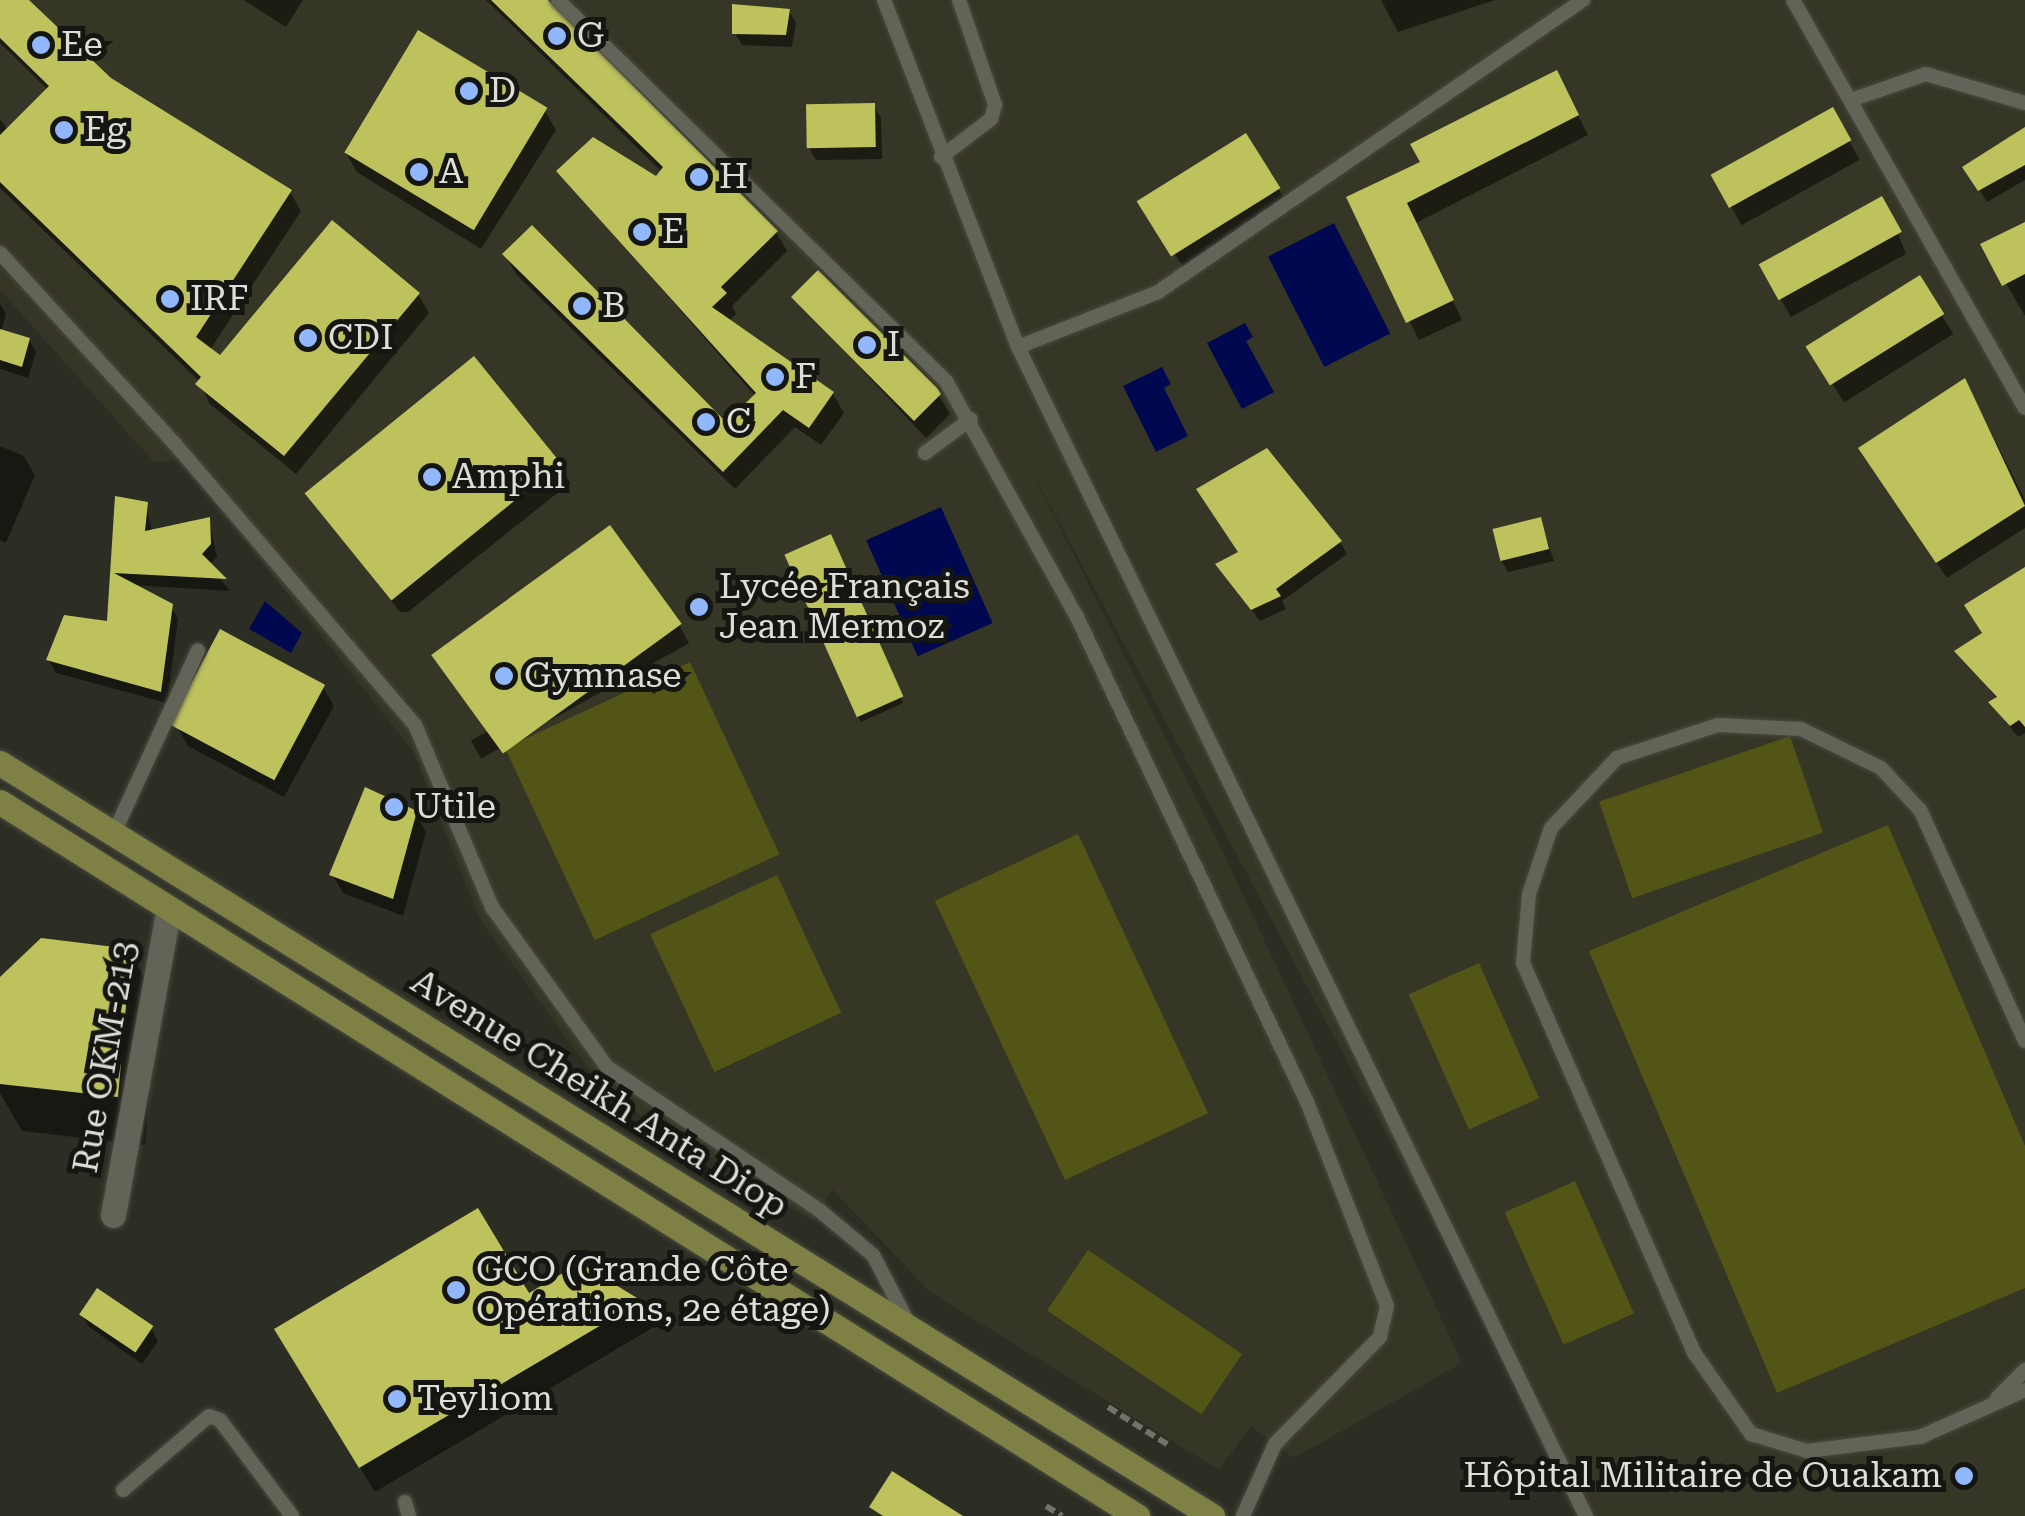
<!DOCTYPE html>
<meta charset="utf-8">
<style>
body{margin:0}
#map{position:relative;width:2025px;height:1516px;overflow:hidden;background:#2d2e23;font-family:"Roboto Serif",serif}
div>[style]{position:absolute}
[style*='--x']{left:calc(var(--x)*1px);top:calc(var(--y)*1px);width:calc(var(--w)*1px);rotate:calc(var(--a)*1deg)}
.built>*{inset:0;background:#353625}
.green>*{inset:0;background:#525516;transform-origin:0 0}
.water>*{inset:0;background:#00094f;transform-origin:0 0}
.shadow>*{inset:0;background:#0007;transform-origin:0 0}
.building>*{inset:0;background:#bec25d;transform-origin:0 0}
.path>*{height:6px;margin-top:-3px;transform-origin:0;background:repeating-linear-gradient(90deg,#717268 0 10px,transparent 0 15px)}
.roads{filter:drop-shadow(0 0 2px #494a41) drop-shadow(0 0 2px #494a41)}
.lane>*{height:14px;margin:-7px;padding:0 7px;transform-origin:7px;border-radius:7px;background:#636458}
.street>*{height:25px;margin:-12.5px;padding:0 12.5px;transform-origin:12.5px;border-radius:12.5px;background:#636458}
.secondary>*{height:25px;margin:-12.5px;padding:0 12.5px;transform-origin:12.5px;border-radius:12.5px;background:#7f8144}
.dots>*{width:28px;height:28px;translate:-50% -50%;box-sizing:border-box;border:5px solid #151611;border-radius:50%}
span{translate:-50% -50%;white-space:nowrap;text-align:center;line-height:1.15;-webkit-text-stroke:10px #151611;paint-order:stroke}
.poi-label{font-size:35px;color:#ddded7}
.left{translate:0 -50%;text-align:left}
.right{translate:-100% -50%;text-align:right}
.street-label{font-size:35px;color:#ddded7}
</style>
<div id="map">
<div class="built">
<div style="clip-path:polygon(0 0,2025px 0,2025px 1516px,1590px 1516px,1028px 464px,1225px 856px,1462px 1363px,1294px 1458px,1251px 1426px,1219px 1470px,930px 1292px,832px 1189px,814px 1222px,607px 1094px,479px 918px,413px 751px,180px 459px,154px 462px,0 290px)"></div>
</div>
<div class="green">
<div style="left:690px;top:662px;width:212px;height:204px;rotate:65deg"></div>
<div style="left:1790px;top:736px;width:102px;height:202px;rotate:71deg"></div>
<div style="clip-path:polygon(1888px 825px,2025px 1146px,2025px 1288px,1777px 1393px,1589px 951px)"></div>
<div style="left:1078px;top:834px;width:308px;height:158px;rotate:65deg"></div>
<div style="left:777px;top:875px;width:152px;height:140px;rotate:65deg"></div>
<div style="left:1479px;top:963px;width:148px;height:77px;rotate:66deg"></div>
<div style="left:1575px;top:1181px;width:145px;height:77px;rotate:66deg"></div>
<div style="left:1088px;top:1250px;width:186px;height:73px;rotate:34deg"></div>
</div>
<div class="water">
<div style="left:1334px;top:223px;width:124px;height:74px;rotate:63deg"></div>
<div style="clip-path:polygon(1245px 323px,1253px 337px,1246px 341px,1274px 392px,1242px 409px,1207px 343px)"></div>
<div style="clip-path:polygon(1162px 367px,1171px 384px,1164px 388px,1188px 436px,1156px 452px,1123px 386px)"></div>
<div style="left:941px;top:507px;width:127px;height:82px;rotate:66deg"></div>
<div style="clip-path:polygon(265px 601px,302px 633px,291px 653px,249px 629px)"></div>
</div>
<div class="shadow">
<div style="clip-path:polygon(0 0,27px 0,110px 80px,290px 192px,301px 211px,210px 350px,220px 358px,418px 294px,429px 313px,296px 474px,209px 403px,200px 382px,0 188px,0 119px,8px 130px,48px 90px,0 43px)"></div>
<div style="clip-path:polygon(244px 0,303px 0,286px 27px)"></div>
<div style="clip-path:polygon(486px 0,543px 0,776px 232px,787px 251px,732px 306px,736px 314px,728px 321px,833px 394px,844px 413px,821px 445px,795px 427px,735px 489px,516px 274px,505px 255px,726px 425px,756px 397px,559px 171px,657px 179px,662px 172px)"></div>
<div style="clip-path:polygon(1381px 0,1495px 0,1398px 32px)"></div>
<div style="clip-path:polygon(789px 11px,796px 23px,792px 47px,742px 45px,735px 33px)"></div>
<div style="clip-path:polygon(1566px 92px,1588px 135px,1416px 223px,1462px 320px,1419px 340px,1349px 198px)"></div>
<div style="clip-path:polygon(874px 105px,881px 118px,882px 159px,816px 160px,809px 148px)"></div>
<div style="left:1832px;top:110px;width:57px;height:135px;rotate:61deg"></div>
<div style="clip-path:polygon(545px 111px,556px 130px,481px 249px,357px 172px,346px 153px)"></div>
<div style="clip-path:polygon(2025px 130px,2025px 180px,1987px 202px,1966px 168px)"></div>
<div style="clip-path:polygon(1246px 136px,1290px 208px,1187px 272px,1155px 226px)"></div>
<div style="clip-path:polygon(1892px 218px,1906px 254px,1791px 317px,1761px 265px)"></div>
<div style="clip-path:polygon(2025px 224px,2025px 316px,1984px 245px)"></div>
<div style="left:1919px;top:279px;width:65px;height:129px;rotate:58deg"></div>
<div style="clip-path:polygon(794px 297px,939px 396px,950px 414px,926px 438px)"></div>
<div style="clip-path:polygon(0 304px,6px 314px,1px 332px,29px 340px,36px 352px,28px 378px,0 369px)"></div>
<div style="clip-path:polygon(1973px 397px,2025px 500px,2025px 528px,1947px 578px,1870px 465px)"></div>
<div style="clip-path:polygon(0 446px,24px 456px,35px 475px,6px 543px,0 540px)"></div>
<div style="clip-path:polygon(559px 464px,570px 483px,408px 612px,400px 612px,307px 492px)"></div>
<div style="clip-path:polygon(117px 499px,146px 504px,152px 532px,209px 520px,217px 557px,209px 565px,230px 591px,132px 585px,171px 606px,178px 619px,167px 703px,56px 673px,49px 660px,110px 624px)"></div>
<div style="clip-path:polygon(1540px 520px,1554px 561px,1508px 572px,1501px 560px)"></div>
<div style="clip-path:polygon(1340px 542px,1347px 554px,1282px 601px,1286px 609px,1260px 621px,1218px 565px)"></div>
<div style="clip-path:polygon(833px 543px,903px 703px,861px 722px,858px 717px)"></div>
<div style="clip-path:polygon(2025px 570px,2025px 733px,2018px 737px,1991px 703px,1998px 700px,1958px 651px,1985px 634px)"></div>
<div style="left:679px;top:625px;width:21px;height:238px;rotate:61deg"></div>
<div style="clip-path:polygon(323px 687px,334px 706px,284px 797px,188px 746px,177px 727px)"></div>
<div style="clip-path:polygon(415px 813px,426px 832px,403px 916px,343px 893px,332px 874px)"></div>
<div style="clip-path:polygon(129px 951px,157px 1000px,145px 1145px,22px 1131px,0 1093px,0 979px)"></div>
<div style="clip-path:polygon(580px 1266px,640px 1302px,654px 1327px,375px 1492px,292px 1355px,528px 1297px)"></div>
<div style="clip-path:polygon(82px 1315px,151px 1328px,158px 1341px,142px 1364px,89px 1327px)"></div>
</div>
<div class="building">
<div style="clip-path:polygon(0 0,29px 0,111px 78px,292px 190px,196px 337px,220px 355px,332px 220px,420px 293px,284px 456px,195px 384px,201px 377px,0 182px,0 135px,49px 86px,0 38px)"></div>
<div style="clip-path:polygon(491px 0,548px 0,778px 231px,721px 287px,727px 293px,712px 307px,834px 392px,809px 428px,783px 410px,723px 472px,502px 254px,532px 225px,726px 422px,756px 393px,556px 171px,593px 137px,656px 176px,663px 167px)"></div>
<div style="clip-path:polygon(732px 4px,790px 9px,786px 35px,732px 34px)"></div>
<div style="left:418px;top:30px;width:151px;height:143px;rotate:31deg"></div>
<div style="clip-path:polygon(1557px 70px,1579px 115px,1407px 203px,1454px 300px,1406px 323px,1346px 197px,1420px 162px,1410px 144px)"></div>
<div style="left:875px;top:103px;width:44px;height:69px;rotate:89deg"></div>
<div style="left:1833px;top:107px;width:38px;height:140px;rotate:61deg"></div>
<div style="clip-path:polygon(2025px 127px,2025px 165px,1978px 191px,1962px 167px)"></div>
<div style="left:1246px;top:133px;width:65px;height:129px;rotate:58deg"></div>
<div style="left:1882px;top:196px;width:41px;height:141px;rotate:61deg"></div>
<div style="clip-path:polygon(2025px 222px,2025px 274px,2002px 286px,1980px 244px)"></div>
<div style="clip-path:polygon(818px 270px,937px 388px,941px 394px,914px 421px,791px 297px)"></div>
<div style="left:1920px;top:275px;width:46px;height:135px;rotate:58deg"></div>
<div style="clip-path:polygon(0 329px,30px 338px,22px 367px,0 360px)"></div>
<div style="left:474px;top:356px;width:138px;height:218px;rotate:51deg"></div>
<div style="clip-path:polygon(1965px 378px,2025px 506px,1936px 563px,1858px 448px)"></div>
<div style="clip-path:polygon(1267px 448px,1342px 541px,1276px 589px,1281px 596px,1251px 610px,1215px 564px,1238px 552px,1196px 489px)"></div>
<div style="clip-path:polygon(115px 496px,148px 502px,145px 531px,210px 517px,211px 544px,202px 554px,227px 579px,114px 573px,173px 604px,161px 692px,46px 660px,64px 615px,107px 621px)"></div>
<div style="left:1541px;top:517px;width:33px;height:50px;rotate:76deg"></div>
<div style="left:610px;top:525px;width:122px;height:221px;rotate:54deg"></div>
<div style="left:831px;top:534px;width:178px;height:51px;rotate:66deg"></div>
<div style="clip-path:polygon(2025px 567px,2025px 727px,2019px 720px,2010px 726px,1988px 702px,1997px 697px,1954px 651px,1982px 633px,1964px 605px)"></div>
<div style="left:220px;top:629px;width:119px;height:108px;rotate:28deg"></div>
<div style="clip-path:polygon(365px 787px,417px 811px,393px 899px,329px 875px)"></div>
<div style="clip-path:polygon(41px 938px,131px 949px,118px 1097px,0 1084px,0 977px)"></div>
<div style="clip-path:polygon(478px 1208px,529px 1293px,580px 1263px,642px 1301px,359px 1468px,274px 1329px)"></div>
<div style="left:97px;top:1288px;width:68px;height:32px;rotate:34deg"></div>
<div style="clip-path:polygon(892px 1471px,963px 1516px,883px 1516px,869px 1507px)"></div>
</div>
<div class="path">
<div style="--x:1108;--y:1407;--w:70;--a:32.1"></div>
<div style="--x:1046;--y:1506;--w:19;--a:32"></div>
</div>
<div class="roads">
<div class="lane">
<div style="--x:558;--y:0;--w:544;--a:44.48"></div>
<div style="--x:946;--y:381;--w:270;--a:61"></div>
<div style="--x:1077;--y:617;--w:537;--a:64.63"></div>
<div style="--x:1307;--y:1102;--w:219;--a:68.6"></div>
<div style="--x:1387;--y:1306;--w:32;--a:103"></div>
<div style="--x:1380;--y:1337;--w:150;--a:134.5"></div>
<div style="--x:1275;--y:1444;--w:79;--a:114"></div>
<div style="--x:884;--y:0;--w:372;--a:68.9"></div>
<div style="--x:1018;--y:347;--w:1300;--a:64.09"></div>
<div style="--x:1793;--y:0;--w:469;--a:60.4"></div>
<div style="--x:1851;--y:100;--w:79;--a:-19.1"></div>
<div style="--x:1926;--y:74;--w:103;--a:16.3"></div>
<div style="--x:941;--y:157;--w:63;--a:-37.2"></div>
<div style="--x:991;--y:119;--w:15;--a:-74"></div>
<div style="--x:995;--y:105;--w:111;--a:-108.9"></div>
<div style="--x:0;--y:253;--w:259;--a:47.5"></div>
<div style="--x:175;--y:444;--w:370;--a:49.5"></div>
<div style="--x:415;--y:725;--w:198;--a:67.1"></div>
<div style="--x:492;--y:907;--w:197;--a:54.3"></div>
<div style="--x:607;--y:1067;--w:256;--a:34"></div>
<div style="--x:819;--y:1210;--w:70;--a:39.8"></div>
<div style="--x:873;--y:1255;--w:80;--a:62.5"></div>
<div style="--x:1018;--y:347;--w:150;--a:-21.4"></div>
<div style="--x:1158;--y:292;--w:516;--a:-34.49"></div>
<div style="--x:925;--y:453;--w:57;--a:-36.5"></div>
<div style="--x:114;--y:833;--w:201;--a:-65.3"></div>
<div style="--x:2025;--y:1041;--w:254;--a:-114.4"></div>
<div style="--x:1920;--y:810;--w:57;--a:-132.9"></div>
<div style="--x:1881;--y:768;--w:89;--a:-154"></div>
<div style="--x:1801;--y:729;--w:83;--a:-177.2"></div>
<div style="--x:1718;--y:725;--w:106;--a:161.9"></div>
<div style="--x:1617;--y:758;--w:96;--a:133.3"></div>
<div style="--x:1551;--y:828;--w:70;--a:108.4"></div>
<div style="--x:1529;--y:894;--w:69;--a:95"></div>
<div style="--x:1523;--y:963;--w:427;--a:66.3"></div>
<div style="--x:1695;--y:1354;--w:98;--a:55"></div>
<div style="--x:1751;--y:1434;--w:59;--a:16.9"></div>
<div style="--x:1807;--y:1451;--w:114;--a:-7.1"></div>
<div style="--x:1920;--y:1437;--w:115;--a:-24.1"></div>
<div style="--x:1997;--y:1398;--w:40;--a:-45"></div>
<div style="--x:123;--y:1490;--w:113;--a:-40.7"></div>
<div style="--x:209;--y:1416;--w:12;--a:20"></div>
<div style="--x:220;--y:1420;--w:120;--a:53.1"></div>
<div style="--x:405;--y:1502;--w:15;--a:74"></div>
</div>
<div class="street">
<div style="--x:113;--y:1215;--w:309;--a:-79.7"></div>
</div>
<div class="secondary">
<div style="--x:0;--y:763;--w:1427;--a:31.85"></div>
<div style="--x:0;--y:802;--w:1343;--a:32.13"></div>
</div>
</div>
<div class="dots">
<div style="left:557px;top:36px;background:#91b8fd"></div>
<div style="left:41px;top:45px;background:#91b8fd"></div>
<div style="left:469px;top:91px;background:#91b8fd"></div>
<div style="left:64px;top:130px;background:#91b8fd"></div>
<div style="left:419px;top:172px;background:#91b8fd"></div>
<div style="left:699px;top:177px;background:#91b8fd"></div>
<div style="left:642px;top:232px;background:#91b8fd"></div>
<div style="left:170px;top:299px;background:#91b8fd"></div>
<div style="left:582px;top:306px;background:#91b8fd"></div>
<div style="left:308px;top:338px;background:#91b8fd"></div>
<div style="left:867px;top:345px;background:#91b8fd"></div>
<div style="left:775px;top:377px;background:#91b8fd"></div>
<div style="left:706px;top:422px;background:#91b8fd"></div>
<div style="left:432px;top:477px;background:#91b8fd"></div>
<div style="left:699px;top:607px;background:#91b8fd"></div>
<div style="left:504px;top:676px;background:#91b8fd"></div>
<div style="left:394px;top:807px;background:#91b8fd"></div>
<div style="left:456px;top:1290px;background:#91b8fd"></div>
<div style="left:397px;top:1399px;background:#91b8fd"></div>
<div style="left:1964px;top:1476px;background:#91b8fd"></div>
</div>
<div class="poi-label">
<span class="left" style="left:577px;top:36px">G</span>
<span class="left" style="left:61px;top:45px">Ee</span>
<span class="left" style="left:489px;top:91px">D</span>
<span class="left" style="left:84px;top:130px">Eg</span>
<span class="left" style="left:439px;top:172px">A</span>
<span class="left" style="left:719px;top:177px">H</span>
<span class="left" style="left:662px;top:232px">E</span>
<span class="left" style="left:190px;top:299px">IRF</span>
<span class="left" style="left:602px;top:306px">B</span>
<span class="left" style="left:328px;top:338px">CDI</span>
<span class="left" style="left:887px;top:345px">I</span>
<span class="left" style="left:795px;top:377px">F</span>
<span class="left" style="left:726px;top:422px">C</span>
<span class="left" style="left:452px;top:477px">Amphi</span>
<span class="left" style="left:719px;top:607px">Lycée Français<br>Jean Mermoz</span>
<span class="left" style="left:524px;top:676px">Gymnase</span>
<span class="left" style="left:414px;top:807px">Utile</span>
<span class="left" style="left:476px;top:1290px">GCO (Grande Côte<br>Opérations, 2e étage)</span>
<span class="left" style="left:417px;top:1399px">Teyliom</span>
<span class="right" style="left:1942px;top:1476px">Hôpital Militaire de Ouakam</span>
</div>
<div class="street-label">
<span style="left:106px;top:1057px;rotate:-80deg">Rue OKM-213</span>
<span style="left:599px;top:1094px;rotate:32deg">Avenue Cheikh Anta Diop</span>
</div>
</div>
